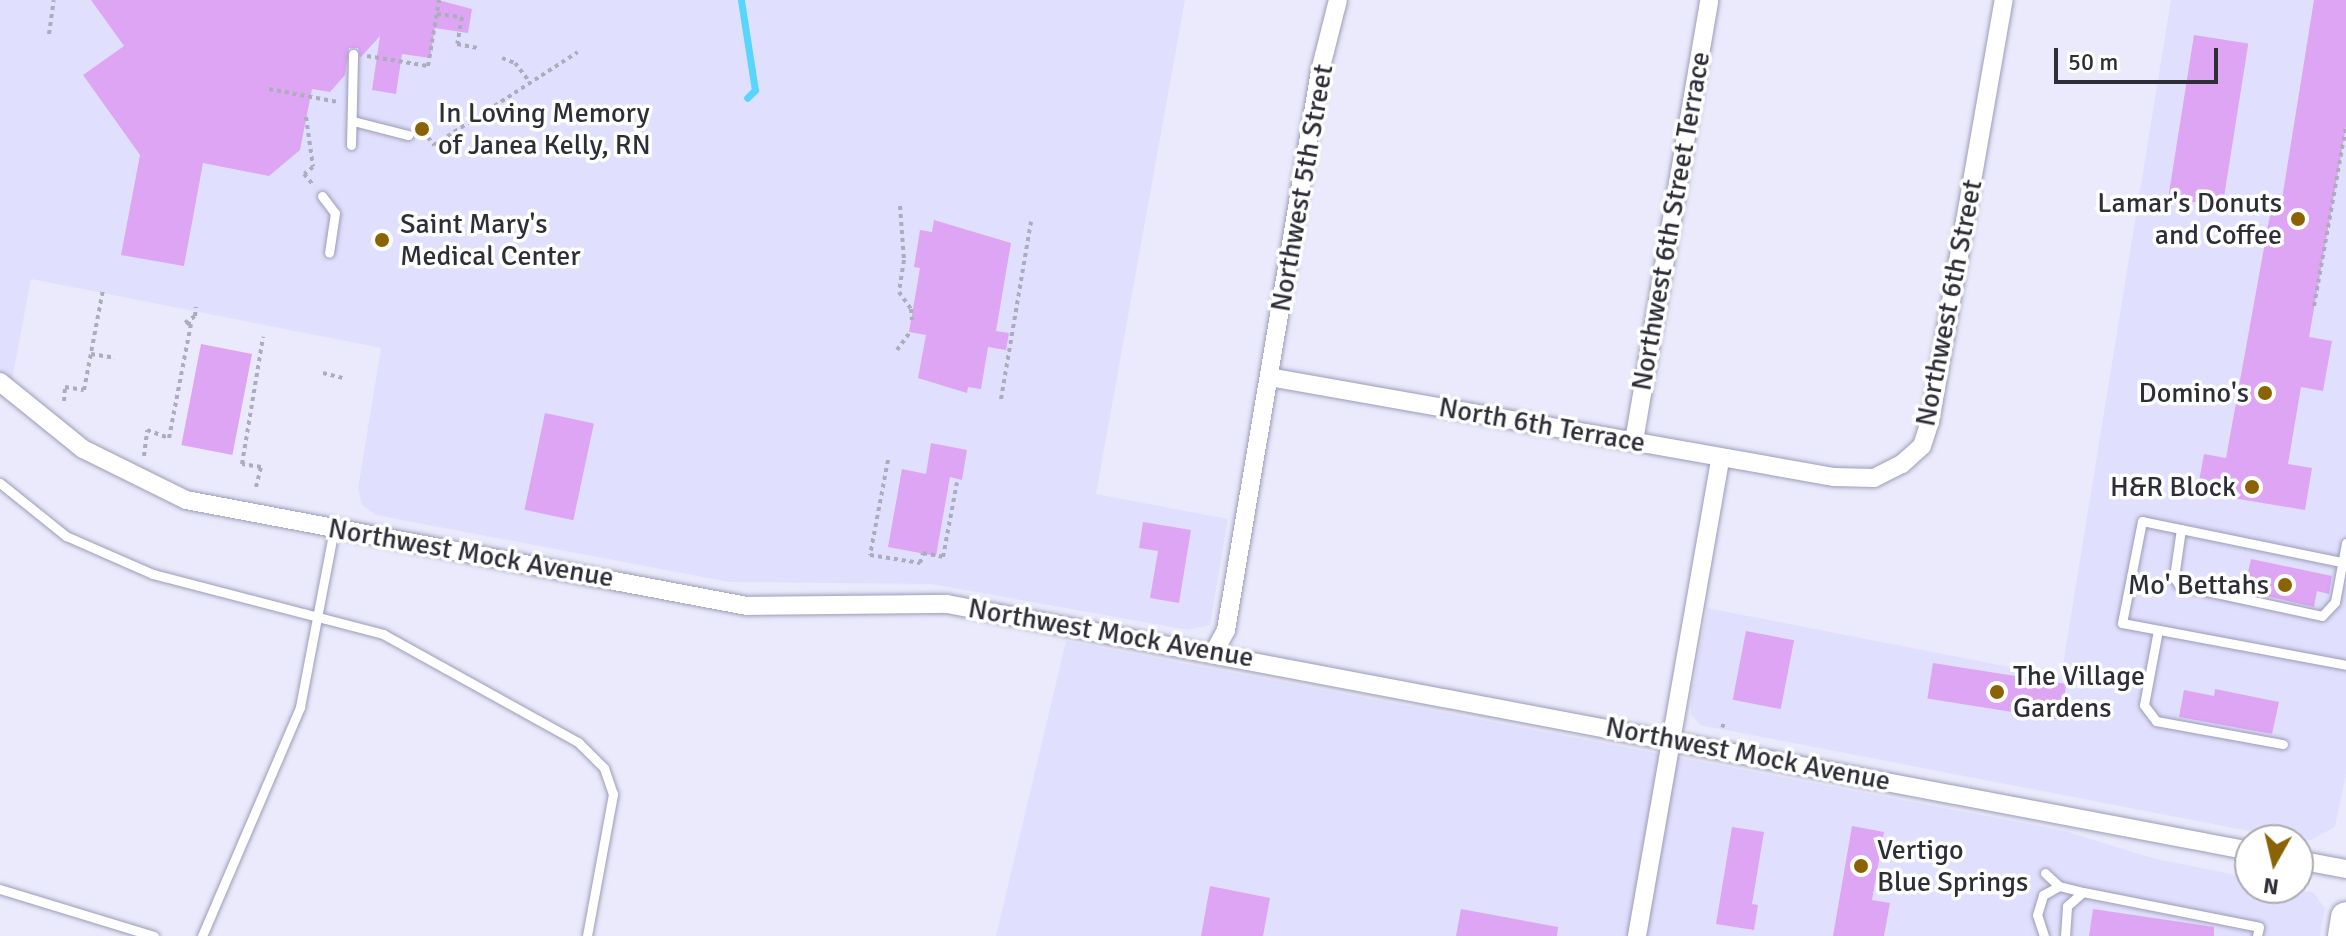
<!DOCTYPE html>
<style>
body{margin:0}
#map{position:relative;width:2346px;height:936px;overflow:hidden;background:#eaeafc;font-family:Signika,sans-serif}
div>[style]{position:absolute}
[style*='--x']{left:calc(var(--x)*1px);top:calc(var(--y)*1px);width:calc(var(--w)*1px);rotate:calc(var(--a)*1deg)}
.built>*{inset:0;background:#e0e0fe}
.stream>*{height:7px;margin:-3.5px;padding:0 3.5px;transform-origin:3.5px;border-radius:3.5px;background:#57d5fd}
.building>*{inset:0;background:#dda5f3;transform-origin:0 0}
.path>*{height:4px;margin-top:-2px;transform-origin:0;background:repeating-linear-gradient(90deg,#acacbc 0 4px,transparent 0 8px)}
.roads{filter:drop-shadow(0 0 2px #9c9cb8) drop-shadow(0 0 2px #9c9cb8)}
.lane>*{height:9px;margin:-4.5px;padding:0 4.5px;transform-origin:4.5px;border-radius:4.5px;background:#fff}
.street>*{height:18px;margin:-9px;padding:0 9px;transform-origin:9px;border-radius:9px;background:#fff}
.primary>*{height:30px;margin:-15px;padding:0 15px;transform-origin:15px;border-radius:15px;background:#fff}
.dots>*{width:22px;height:22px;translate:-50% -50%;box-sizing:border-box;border:4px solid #fff;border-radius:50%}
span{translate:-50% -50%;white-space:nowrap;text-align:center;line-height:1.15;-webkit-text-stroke:7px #fff;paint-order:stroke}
.poi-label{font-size:28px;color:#2e2e39}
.left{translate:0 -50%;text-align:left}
.right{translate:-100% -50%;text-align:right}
.street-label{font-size:28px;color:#2e2e39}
.north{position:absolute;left:2234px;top:824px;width:80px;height:80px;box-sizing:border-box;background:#fff;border:2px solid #ababb0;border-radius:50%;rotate:188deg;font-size:22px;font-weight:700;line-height:32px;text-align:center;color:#2e2e39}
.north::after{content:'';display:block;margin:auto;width:28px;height:36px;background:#8b6304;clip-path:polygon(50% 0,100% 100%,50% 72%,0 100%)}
.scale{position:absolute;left:2054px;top:48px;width:164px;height:36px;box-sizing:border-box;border:4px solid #2e2e39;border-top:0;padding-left:10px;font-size:24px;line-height:28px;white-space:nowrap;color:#2e2e39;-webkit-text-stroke:6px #fff;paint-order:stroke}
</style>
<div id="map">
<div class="built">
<div style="clip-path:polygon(0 0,1185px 0,1096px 494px,1228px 519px,1210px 625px,1188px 630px,931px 584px,729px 582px,376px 515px,362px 505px,358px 489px,381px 348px,31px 279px,10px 391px,0 382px)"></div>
<div style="clip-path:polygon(2171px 0,2346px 0,2346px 774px,2335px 827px,2311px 840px,2275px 836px,1700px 725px,1691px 714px,1691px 698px,1707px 608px,2061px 677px)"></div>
<div style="clip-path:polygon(1066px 641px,2065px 831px,2152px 858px,2250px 878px,2250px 888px,2313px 892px,2325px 908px,2320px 936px,996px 936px)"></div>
</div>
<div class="stream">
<div style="--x:741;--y:0;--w:91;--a:81.2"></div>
<div style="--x:755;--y:90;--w:11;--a:135"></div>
</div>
<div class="building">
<div style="clip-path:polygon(91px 0,438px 0,472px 9px,468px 33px,435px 28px,430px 58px,402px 54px,396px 94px,372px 90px,380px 36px,360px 58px,358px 48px,349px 48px,345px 75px,330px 92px,312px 89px,300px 150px,269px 176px,203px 163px,184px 266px,121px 255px,140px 155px,83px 75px,124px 46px)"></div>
<div style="clip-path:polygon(2314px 0,2346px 0,2346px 127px,2309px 337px,2332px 341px,2323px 391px,2301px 387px,2288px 464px,2312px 468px,2305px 510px,2197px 492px,2204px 454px,2226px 458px,2273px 198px,2282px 199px)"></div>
<div style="left:2194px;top:35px;width:55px;height:165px;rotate:9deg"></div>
<div style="clip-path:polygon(934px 220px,1011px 243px,996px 331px,1009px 333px,1006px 350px,988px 347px,981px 389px,968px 387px,967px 393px,918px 378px,926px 335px,909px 332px,920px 268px,914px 267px,920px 230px,932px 232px)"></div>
<div style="left:201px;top:344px;width:52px;height:103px;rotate:11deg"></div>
<div style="left:545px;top:413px;width:50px;height:99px;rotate:12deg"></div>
<div style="clip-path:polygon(931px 443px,967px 450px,962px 480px,950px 477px,936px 556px,888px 547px,902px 469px,926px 474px)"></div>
<div style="clip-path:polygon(1143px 522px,1191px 530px,1179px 603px,1150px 598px,1158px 551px,1139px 548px)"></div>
<div style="clip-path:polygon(2251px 559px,2332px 576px,2329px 594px,2317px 591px,2314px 607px,2244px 591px)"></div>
<div style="left:1746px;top:631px;width:49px;height:70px;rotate:11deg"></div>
<div style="left:1933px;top:663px;width:135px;height:36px;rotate:9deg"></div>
<div style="clip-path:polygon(2215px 689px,2279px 702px,2272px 734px,2179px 717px,2184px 690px,2214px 696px)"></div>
<div style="clip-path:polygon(1852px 826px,1884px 832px,1872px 900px,1890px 903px,1884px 936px,1833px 936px)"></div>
<div style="clip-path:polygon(1732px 827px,1764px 832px,1752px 904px,1758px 905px,1754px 930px,1716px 924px)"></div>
<div style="clip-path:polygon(1210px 886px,1270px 898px,1263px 936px,1201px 936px)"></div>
<div style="clip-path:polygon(1461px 909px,1558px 927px,1557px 936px,1456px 936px)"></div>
<div style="clip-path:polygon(2093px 909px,2214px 927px,2214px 936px,2089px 936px)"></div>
</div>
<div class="path">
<div style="--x:437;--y:14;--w:25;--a:7"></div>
<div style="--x:462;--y:17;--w:27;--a:100"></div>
<div style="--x:457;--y:44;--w:21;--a:11"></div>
<div style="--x:49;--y:34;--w:34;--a:-82"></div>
<div style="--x:367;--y:56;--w:62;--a:9.3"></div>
<div style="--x:428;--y:66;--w:67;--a:-80.5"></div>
<div style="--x:502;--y:58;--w:14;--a:21"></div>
<div style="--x:515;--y:63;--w:24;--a:52"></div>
<div style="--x:269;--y:89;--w:70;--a:10.7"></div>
<div style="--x:306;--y:117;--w:50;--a:82"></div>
<div style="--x:313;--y:167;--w:11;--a:142"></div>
<div style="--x:304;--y:174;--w:16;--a:50"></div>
<div style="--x:423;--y:131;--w:18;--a:52"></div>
<div style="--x:434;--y:145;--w:171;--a:-32.9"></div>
<div style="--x:900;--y:206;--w:54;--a:85.8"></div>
<div style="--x:904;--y:260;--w:32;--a:99"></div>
<div style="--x:899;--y:292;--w:21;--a:55"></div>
<div style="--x:911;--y:309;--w:11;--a:85"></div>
<div style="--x:2314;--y:306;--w:182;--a:-79.9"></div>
<div style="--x:897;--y:350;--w:22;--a:-54"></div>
<div style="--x:91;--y:354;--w:24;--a:9"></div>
<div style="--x:323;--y:373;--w:21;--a:14"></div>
<div style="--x:1001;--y:399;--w:180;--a:-80.4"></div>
<div style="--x:64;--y:401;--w:14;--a:-86"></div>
<div style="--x:65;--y:387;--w:19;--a:9"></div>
<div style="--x:84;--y:390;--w:103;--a:-79.3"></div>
<div style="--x:144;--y:456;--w:26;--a:-83"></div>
<div style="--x:147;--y:430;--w:23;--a:20"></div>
<div style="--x:169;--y:438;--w:116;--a:-79.1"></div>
<div style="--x:191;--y:324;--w:6;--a:-171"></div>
<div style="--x:185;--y:323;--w:12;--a:-35"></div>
<div style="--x:195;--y:316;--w:9;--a:-84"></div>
<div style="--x:888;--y:460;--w:97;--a:100.7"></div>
<div style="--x:870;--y:555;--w:51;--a:9.1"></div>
<div style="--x:920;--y:563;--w:10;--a:-73"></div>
<div style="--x:923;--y:553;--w:20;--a:11"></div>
<div style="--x:943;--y:557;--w:76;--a:-79.4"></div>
<div style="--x:256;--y:487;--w:21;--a:-76"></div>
<div style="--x:261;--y:467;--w:19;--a:-171"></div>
<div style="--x:242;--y:464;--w:129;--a:-80.6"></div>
<div style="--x:1721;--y:725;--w:8;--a:23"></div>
</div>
<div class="roads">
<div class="lane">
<div style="--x:353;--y:121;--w:57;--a:14.3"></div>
<div style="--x:351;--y:145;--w:91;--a:-88.7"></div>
<div style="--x:322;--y:196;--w:21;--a:53"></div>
<div style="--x:335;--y:213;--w:40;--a:98.5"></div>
<div style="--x:0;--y:483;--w:85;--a:38.8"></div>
<div style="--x:66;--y:536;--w:95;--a:23.6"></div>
<div style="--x:153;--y:574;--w:238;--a:14.6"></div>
<div style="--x:383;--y:634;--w:223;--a:29"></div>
<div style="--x:578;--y:742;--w:37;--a:45"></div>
<div style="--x:604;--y:768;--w:28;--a:71"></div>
<div style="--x:613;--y:794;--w:144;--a:100.4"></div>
<div style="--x:2181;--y:529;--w:49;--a:98.3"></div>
<div style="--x:2174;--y:577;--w:9;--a:58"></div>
<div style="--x:2179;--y:585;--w:146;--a:12.2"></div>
<div style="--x:2322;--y:616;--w:19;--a:-47"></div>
<div style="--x:2335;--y:602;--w:60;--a:-79.4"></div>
<div style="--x:2346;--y:563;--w:208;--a:-168.4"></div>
<div style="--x:2142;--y:521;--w:104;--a:101.1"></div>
<div style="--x:2122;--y:623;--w:228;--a:10.6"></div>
<div style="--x:2158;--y:630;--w:76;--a:100.6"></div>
<div style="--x:2144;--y:705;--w:20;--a:53"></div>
<div style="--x:2156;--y:721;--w:129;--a:10.3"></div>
<div style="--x:2045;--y:873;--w:19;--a:43"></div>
<div style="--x:0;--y:889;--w:161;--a:17"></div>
<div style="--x:202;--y:936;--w:249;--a:-66.8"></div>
<div style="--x:300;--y:707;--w:182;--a:-79.2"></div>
<div style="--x:2044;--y:936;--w:22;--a:-108"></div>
<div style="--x:2037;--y:915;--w:21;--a:-73"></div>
<div style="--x:2043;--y:895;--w:18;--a:-29"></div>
<div style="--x:2059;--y:886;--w:25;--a:14"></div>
<div style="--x:2065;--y:936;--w:30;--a:-86"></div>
<div style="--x:2067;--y:906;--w:21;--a:-41"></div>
<div style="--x:2083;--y:892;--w:179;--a:11.2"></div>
<div style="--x:2259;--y:927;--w:9;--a:103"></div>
</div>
<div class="street">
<div style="--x:1269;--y:377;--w:574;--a:10.04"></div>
<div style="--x:1834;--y:477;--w:40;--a:1.4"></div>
<div style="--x:1874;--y:478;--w:31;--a:-27"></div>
<div style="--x:1902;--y:464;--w:27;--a:-42"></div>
<div style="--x:1922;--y:446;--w:25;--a:-72"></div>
<div style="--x:1930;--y:422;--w:428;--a:-80.1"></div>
<div style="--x:0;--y:382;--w:107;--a:38.9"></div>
<div style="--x:83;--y:449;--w:115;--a:26.3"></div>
<div style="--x:186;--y:500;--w:571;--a:10.7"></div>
<div style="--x:747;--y:606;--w:200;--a:-0.6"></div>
<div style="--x:947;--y:604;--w:1326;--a:10.73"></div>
<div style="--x:1634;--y:441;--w:447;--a:-80.3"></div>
<div style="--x:1214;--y:652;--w:25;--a:-61"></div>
<div style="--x:1226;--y:630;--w:567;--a:-80.45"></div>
<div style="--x:1320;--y:71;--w:73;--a:-75.8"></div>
<div style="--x:2298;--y:860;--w:49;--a:10.6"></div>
<div style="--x:1637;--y:936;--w:485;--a:-80.1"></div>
</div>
<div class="primary">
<div style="--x:2343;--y:936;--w:19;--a:-81"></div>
</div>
</div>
<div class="dots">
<div style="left:422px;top:129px;background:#8b6304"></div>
<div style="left:2298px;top:219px;background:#8b6304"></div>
<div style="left:382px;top:240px;background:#8b6304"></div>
<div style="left:2265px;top:393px;background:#8b6304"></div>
<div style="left:2252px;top:487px;background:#8b6304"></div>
<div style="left:2285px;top:585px;background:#8b6304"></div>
<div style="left:1997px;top:692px;background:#8b6304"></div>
<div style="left:1861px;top:866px;background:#8b6304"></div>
</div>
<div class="poi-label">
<span class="left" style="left:438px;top:129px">In Loving Memory<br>of Janea Kelly, RN</span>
<span class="right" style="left:2282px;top:219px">Lamar's Donuts<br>and Coffee</span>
<span class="left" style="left:400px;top:240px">Saint Mary's<br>Medical Center</span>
<span class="right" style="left:2249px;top:393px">Domino's</span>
<span class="right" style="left:2236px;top:487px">H&amp;R Block</span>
<span class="right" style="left:2269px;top:585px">Mo' Bettahs</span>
<span class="left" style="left:2013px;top:692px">The Village<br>Gardens</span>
<span class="left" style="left:1877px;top:866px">Vertigo<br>Blue Springs</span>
</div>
<div class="street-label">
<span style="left:1302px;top:188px;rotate:-80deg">Northwest 5th Street</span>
<span style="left:1671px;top:221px;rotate:-80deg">Northwest 6th Street Terrace</span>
<span style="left:1949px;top:303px;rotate:-79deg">Northwest 6th Street</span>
<span style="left:1542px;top:425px;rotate:10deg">North 6th Terrace</span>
<span style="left:471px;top:553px;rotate:10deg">Northwest Mock Avenue</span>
<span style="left:1111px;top:633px;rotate:10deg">Northwest Mock Avenue</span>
<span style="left:1748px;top:754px;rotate:11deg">Northwest Mock Avenue</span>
</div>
<div class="north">N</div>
<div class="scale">50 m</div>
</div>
